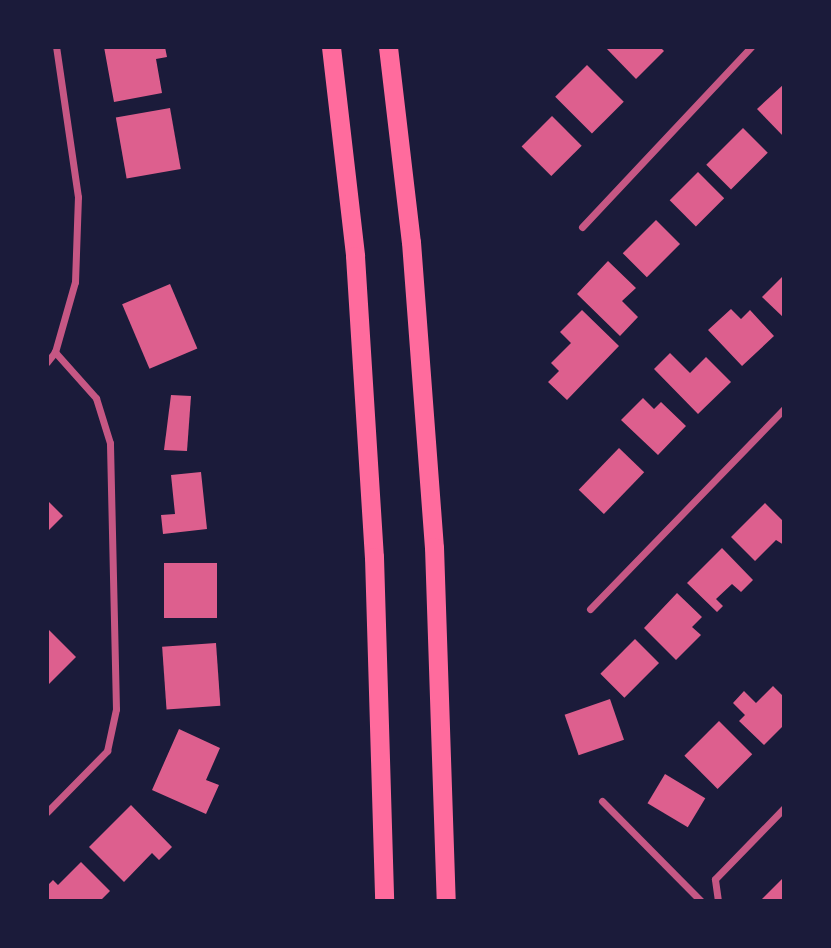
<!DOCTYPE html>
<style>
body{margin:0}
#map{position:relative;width:831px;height:948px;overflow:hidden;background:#1b1b3a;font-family:Signika,sans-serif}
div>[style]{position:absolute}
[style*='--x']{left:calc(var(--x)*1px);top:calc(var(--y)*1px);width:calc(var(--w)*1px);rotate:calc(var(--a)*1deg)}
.building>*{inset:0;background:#dd5f8e;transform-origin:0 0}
.minor>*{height:7px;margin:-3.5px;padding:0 3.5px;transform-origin:3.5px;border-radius:3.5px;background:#c65784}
.motorway>*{height:19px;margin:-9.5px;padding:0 9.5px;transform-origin:9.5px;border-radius:9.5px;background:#ff6b9d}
span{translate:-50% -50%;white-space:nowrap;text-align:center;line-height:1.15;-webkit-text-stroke:5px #1b1b3a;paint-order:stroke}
.frame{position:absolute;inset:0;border:49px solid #1b1b3a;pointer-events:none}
</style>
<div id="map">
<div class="building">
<div style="clip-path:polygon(104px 47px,165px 47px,167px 57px,156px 59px,162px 93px,114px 102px)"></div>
<div style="clip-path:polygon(605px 47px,660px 47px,664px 51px,636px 79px)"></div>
<div style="left:587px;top:65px;width:52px;height:45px;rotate:45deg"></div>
<div style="clip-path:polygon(784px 84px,784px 137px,757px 109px)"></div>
<div style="left:170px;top:108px;width:62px;height:55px;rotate:80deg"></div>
<div style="left:552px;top:116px;width:42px;height:43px;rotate:45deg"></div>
<div style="left:743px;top:128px;width:35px;height:52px;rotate:45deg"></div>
<div style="left:698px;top:172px;width:37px;height:40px;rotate:45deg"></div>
<div style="left:656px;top:220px;width:34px;height:47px;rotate:45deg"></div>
<div style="clip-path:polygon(608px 261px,636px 288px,622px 301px,638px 317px,620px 336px,577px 294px)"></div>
<div style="clip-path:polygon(784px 275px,784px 318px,762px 297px)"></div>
<div style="left:170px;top:284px;width:70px;height:52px;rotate:67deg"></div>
<div style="clip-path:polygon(731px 309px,741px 319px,750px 310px,774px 336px,742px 366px,708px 330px)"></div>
<div style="clip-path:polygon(582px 310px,619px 346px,567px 400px,548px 382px,559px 371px,551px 363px,571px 343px,560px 332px)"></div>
<div style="clip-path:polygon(670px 353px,690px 373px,706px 357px,731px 382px,698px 414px,654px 369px)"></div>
<div style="clip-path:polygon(171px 395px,191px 396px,187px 451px,164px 450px)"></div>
<div style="clip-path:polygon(643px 398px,654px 409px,661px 402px,686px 426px,658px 455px,621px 420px)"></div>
<div style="left:619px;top:448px;width:35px;height:58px;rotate:44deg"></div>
<div style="clip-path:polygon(201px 472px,207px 529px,163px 534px,161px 515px,175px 514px,171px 475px)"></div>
<div style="clip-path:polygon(47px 500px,63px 516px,47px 532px)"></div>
<div style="clip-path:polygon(765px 503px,784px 522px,784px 545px,776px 540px,755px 561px,731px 537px)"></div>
<div style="clip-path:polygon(722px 548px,753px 580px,741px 592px,732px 584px,716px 599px,723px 606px,717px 612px,687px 583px)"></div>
<div style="left:164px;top:563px;width:53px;height:55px"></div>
<div style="clip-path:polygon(677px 593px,702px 617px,692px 627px,701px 635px,676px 660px,644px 628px)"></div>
<div style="clip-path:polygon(49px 630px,76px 657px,47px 686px,47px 632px)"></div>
<div style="left:635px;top:639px;width:34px;height:49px;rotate:45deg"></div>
<div style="left:216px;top:643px;width:63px;height:54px;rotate:86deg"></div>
<div style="clip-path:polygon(773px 686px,784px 697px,784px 725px,764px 745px,739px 721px,745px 715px,733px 703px,744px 691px,756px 703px)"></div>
<div style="left:610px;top:699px;width:43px;height:48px;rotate:71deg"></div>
<div style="left:719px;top:721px;width:47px;height:49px;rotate:45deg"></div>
<div style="clip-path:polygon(179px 729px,220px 748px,206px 780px,219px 785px,206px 814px,152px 790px)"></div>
<div style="left:665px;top:774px;width:47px;height:34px;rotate:31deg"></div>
<div style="clip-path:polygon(131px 805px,172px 847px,159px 860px,152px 853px,124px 882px,89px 847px)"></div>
<div style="clip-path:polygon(81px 862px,110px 891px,100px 901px,47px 901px,47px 886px,53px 880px,58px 885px)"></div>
<div style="clip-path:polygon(784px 877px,784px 901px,760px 901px)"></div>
</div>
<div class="minor">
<div style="--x:582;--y:227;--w:247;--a:-46.8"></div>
<div style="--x:47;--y:362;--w:13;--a:-51"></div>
<div style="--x:55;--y:352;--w:73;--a:-74.1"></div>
<div style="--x:75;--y:282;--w:85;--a:-88"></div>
<div style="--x:78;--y:197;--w:152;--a:-98.3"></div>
<div style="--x:590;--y:609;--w:279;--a:-45.9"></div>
<div style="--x:602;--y:801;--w:141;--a:45.3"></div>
<div style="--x:47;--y:812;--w:86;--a:-45.5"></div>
<div style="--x:107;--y:751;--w:43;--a:-77.9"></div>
<div style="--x:116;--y:709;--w:266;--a:-91.3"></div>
<div style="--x:110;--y:443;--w:47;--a:-107.3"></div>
<div style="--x:96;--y:398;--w:62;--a:-131.7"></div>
<div style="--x:718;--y:901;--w:22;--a:-98"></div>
<div style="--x:715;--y:879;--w:99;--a:-45.8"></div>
</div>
<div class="motorway">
<div style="--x:331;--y:47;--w:210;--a:83.4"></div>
<div style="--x:355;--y:256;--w:302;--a:86.4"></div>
<div style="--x:374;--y:557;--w:344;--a:88.3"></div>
<div style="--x:388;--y:47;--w:196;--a:83.3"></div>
<div style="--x:411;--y:242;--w:306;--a:85.7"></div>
<div style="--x:434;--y:547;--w:354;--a:88.1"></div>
</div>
<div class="frame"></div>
</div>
